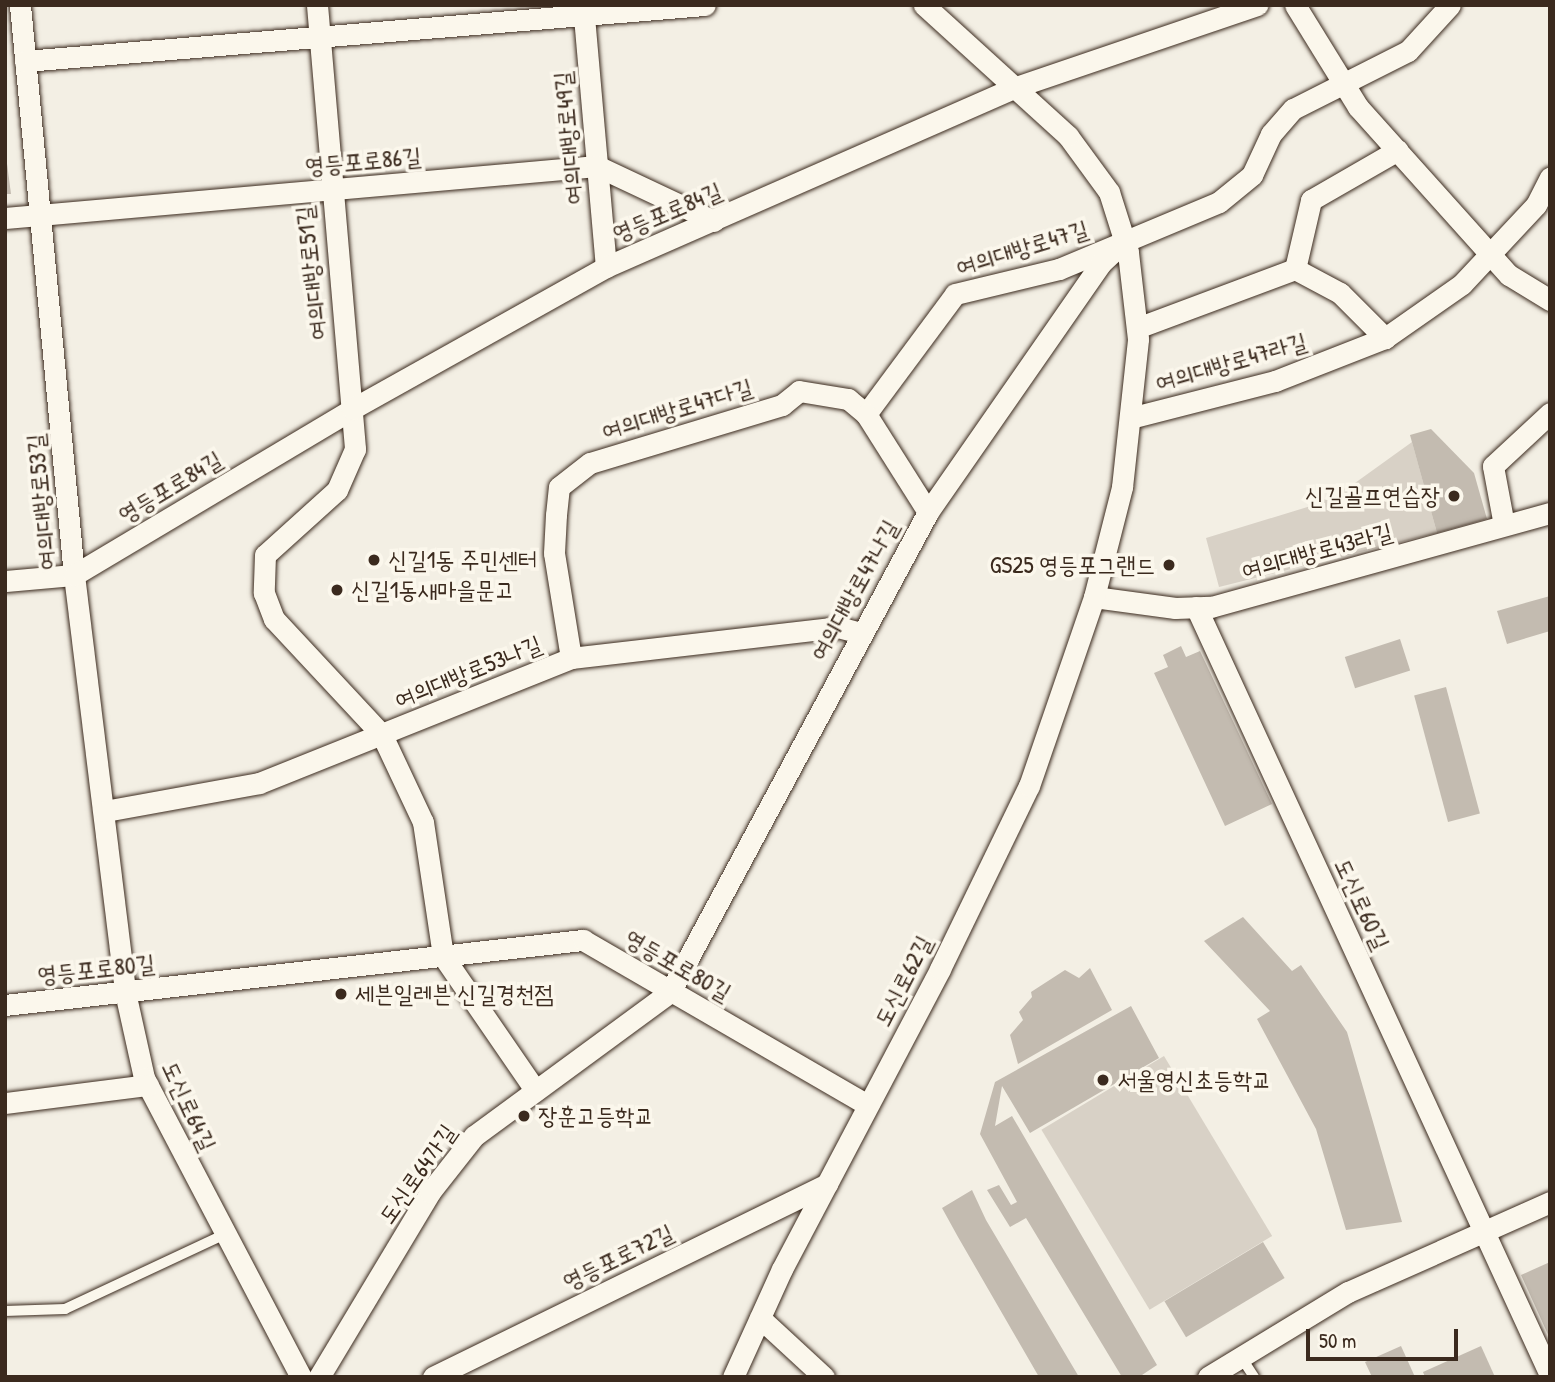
<!DOCTYPE html>
<meta charset="utf-8">
<style>
body{margin:0}
#map{position:relative;width:1555px;height:1382px;overflow:hidden;background:#f3efe4;font-family:"Patrick Hand","Poor Story",sans-serif}
div>[style]{position:absolute}
[style*='--x']{left:calc(var(--x)*1px);top:calc(var(--y)*1px);width:calc(var(--w)*1px);rotate:calc(var(--a)*1deg)}
.green>*{inset:0;background:#d8d1c6;transform-origin:0 0}
.building>*{inset:0;background:#c3bbb0;transform-origin:0 0}
.roads{filter:drop-shadow(0 0 2px #3b2a1e) drop-shadow(0 0 2px #3b2a1e)}
.service>*{height:10px;margin:-5px;padding:0 5px;transform-origin:5px;border-radius:5px;background:#fbf7ec}
.minor>*{height:21px;margin:-10.5px;padding:0 10.5px;transform-origin:10.5px;border-radius:10.5px;background:#fbf7ec}
.dots>*{width:19px;height:19px;translate:-50% -50%;box-sizing:border-box;border:4px solid #fbf7ec;border-radius:50%}
span{translate:-50% -50%;white-space:nowrap;text-align:center;line-height:1.15;-webkit-text-stroke:7px #fbf7ec;paint-order:stroke}
.street-label{font-size:24px;color:#3b2a1e}
.poi-label{font-size:24px;color:#3b2a1e}
.right{translate:-100% -50%;text-align:right}
.left{translate:0 -50%;text-align:left}
.frame{position:absolute;inset:0;border:7px solid #3b2a1e;pointer-events:none}
.scale{position:absolute;left:1306px;top:1329px;width:152px;height:32px;box-sizing:border-box;border:4px solid #3b2a1e;border-top:0;padding-left:9px;font-size:21px;line-height:24px;white-space:nowrap;color:#3b2a1e;-webkit-text-stroke:5px #fbf7ec;paint-order:stroke}
</style>
<div id="map">
<div class="green">
<div style="clip-path:polygon(1412px 442px,1437px 533px,1219px 587px,1206px 538px,1314px 505px,1355px 483px)"></div>
<div style="left:1164px;top:1056px;width:210px;height:143px;rotate:59deg"></div>
</div>
<div class="building">
<div style="clip-path:polygon(5px 148px,11px 194px,5px 194px)"></div>
<div style="clip-path:polygon(1431px 429px,1474px 473px,1487px 519px,1437px 533px,1410px 435px)"></div>
<div style="clip-path:polygon(1550px 596px,1550px 631px,1507px 644px,1497px 611px)"></div>
<div style="left:1400px;top:639px;width:33px;height:58px;rotate:72deg"></div>
<div style="clip-path:polygon(1181px 646px,1186px 657px,1200px 651px,1272px 804px,1225px 826px,1154px 673px,1168px 667px,1163px 655px)"></div>
<div style="left:1446px;top:687px;width:131px;height:33px;rotate:75deg"></div>
<div style="clip-path:polygon(1243px 917px,1292px 971px,1301px 965px,1347px 1032px,1402px 1222px,1346px 1230px,1316px 1129px,1257px 1019px,1270px 1011px,1204px 941px)"></div>
<div style="clip-path:polygon(1090px 968px,1112px 1010px,1018px 1064px,1010px 1035px,1023px 1020px,1019px 1012px,1032px 997px,1031px 992px,1065px 970px,1079px 978px)"></div>
<div style="clip-path:polygon(1131px 1006px,1159px 1058px,1030px 1133px,1002px 1086px,995px 1126px,1012px 1116px,1157px 1365px,1139px 1377px,1122px 1377px,1026px 1218px,1010px 1227px,987px 1190px,999px 1185px,1011px 1205px,1017px 1202px,980px 1134px,995px 1082px)"></div>
<div style="clip-path:polygon(972px 1190px,986px 1220px,1079px 1377px,1039px 1377px,958px 1237px,942px 1208px)"></div>
<div style="left:1263px;top:1242px;width:42px;height:115px;rotate:59deg"></div>
<div style="clip-path:polygon(1550px 1262px,1550px 1339px,1521px 1275px)"></div>
<div style="clip-path:polygon(1401px 1346px,1415px 1377px,1372px 1377px,1365px 1362px)"></div>
<div style="clip-path:polygon(1481px 1346px,1495px 1377px,1425px 1377px,1423px 1372px)"></div>
</div>
<div class="roads">
<div class="service">
<div style="--x:5;--y:1311;--w:60;--a:-1.9"></div>
<div style="--x:65;--y:1309;--w:177;--a:-25.1"></div>
<div style="--x:1241;--y:1357;--w:24;--a:57"></div>
</div>
<div class="minor">
<div style="--x:20;--y:5;--w:573;--a:84.59"></div>
<div style="--x:74;--y:575;--w:420;--a:83"></div>
<div style="--x:125;--y:992;--w:88;--a:77.5"></div>
<div style="--x:144;--y:1078;--w:338;--a:62.3"></div>
<div style="--x:317;--y:5;--w:446;--a:85.1"></div>
<div style="--x:355;--y:449;--w:45;--a:113.7"></div>
<div style="--x:337;--y:490;--w:97;--a:137.9"></div>
<div style="--x:265;--y:555;--w:38;--a:92"></div>
<div style="--x:264;--y:593;--w:28;--a:69"></div>
<div style="--x:274;--y:619;--w:158;--a:47"></div>
<div style="--x:382;--y:735;--w:96;--a:64.8"></div>
<div style="--x:423;--y:822;--w:135;--a:81.5"></div>
<div style="--x:443;--y:956;--w:163;--a:55.5"></div>
<div style="--x:583;--y:5;--w:263;--a:85"></div>
<div style="--x:1295;--y:5;--w:120;--a:58.3"></div>
<div style="--x:1358;--y:107;--w:226;--a:48.1"></div>
<div style="--x:1509;--y:275;--w:48;--a:31.4"></div>
<div style="--x:25;--y:61;--w:682;--a:-4.71"></div>
<div style="--x:5;--y:218;--w:594;--a:-5.02"></div>
<div style="--x:597;--y:166;--w:129;--a:25.2"></div>
<div style="--x:1295;--y:269;--w:71;--a:-76.9"></div>
<div style="--x:1311;--y:200;--w:100;--a:-29.9"></div>
<div style="--x:1295;--y:269;--w:51;--a:28.1"></div>
<div style="--x:1340;--y:293;--w:64;--a:45"></div>
<div style="--x:1137;--y:328;--w:169;--a:-20.5"></div>
<div style="--x:866;--y:414;--w:149;--a:-53.4"></div>
<div style="--x:955;--y:294;--w:107;--a:-13.5"></div>
<div style="--x:1059;--y:269;--w:173;--a:-22.7"></div>
<div style="--x:1219;--y:202;--w:43;--a:-39.3"></div>
<div style="--x:1252;--y:175;--w:45;--a:-65.1"></div>
<div style="--x:1271;--y:134;--w:33;--a:-49"></div>
<div style="--x:1293;--y:109;--w:129;--a:-26.8"></div>
<div style="--x:1408;--y:51;--w:62;--a:-47.6"></div>
<div style="--x:1130;--y:418;--w:150;--a:-14.3"></div>
<div style="--x:1275;--y:381;--w:118;--a:-21.4"></div>
<div style="--x:1385;--y:338;--w:94;--a:-35"></div>
<div style="--x:1462;--y:284;--w:108;--a:-46.9"></div>
<div style="--x:1536;--y:205;--w:31;--a:-63"></div>
<div style="--x:1504;--y:525;--w:60;--a:-100.6"></div>
<div style="--x:1493;--y:466;--w:78;--a:-42.9"></div>
<div style="--x:5;--y:581;--w:69;--a:-5"></div>
<div style="--x:74;--y:575;--w:324;--a:-30.8"></div>
<div style="--x:352;--y:409;--w:291;--a:-29.2"></div>
<div style="--x:606;--y:267;--w:448;--a:-23.7"></div>
<div style="--x:1016;--y:87;--w:255;--a:-18.8"></div>
<div style="--x:1094;--y:597;--w:82;--a:7.7"></div>
<div style="--x:1175;--y:608;--w:36;--a:-2"></div>
<div style="--x:1211;--y:607;--w:352;--a:-15.5"></div>
<div style="--x:1196;--y:607;--w:846;--a:65.25"></div>
<div style="--x:571;--y:658;--w:106;--a:-99.2"></div>
<div style="--x:554;--y:553;--w:38;--a:-87"></div>
<div style="--x:556;--y:515;--w:28;--a:-84"></div>
<div style="--x:559;--y:487;--w:39;--a:-38"></div>
<div style="--x:590;--y:463;--w:201;--a:-16.8"></div>
<div style="--x:782;--y:405;--w:22;--a:-39"></div>
<div style="--x:799;--y:391;--w:50;--a:9.3"></div>
<div style="--x:848;--y:399;--w:23;--a:40"></div>
<div style="--x:866;--y:414;--w:116;--a:57.7"></div>
<div style="--x:105;--y:811;--w:157;--a:-10.3"></div>
<div style="--x:259;--y:783;--w:336;--a:-21.8"></div>
<div style="--x:571;--y:658;--w:269;--a:-6.6"></div>
<div style="--x:838;--y:627;--w:23;--a:15"></div>
<div style="--x:5;--y:1005;--w:582;--a:-6.42"></div>
<div style="--x:583;--y:940;--w:329;--a:30.1"></div>
<div style="--x:5;--y:1103;--w:144;--a:-7.2"></div>
<div style="--x:760;--y:1318;--w:87;--a:42.7"></div>
<div style="--x:319;--y:1377;--w:216;--a:-59"></div>
<div style="--x:430;--y:1192;--w:71;--a:-51.8"></div>
<div style="--x:474;--y:1136;--w:243;--a:-36.3"></div>
<div style="--x:670;--y:992;--w:545;--a:-61.74"></div>
<div style="--x:928;--y:512;--w:303;--a:-55.2"></div>
<div style="--x:1101;--y:263;--w:33;--a:-43"></div>
<div style="--x:433;--y:1377;--w:439;--a:-26.1"></div>
<div style="--x:733;--y:1377;--w:119;--a:-65.6"></div>
<div style="--x:782;--y:1269;--w:339;--a:-62.2"></div>
<div style="--x:940;--y:969;--w:203;--a:-64.1"></div>
<div style="--x:1029;--y:786;--w:200;--a:-71"></div>
<div style="--x:1094;--y:597;--w:114;--a:-75.7"></div>
<div style="--x:1122;--y:487;--w:149;--a:-83.8"></div>
<div style="--x:1138;--y:339;--w:88;--a:-96.6"></div>
<div style="--x:1128;--y:252;--w:63;--a:-107.6"></div>
<div style="--x:1109;--y:192;--w:69;--a:-126.2"></div>
<div style="--x:1068;--y:136;--w:195;--a:-137.7"></div>
<div style="--x:1208;--y:1377;--w:164;--a:-31.3"></div>
<div style="--x:1348;--y:1292;--w:221;--a:-24"></div>
</div>
</div>
<div class="dots">
<div style="left:1454px;top:496px;background:#3b2a1e"></div>
<div style="left:374px;top:560px;background:#3b2a1e"></div>
<div style="left:1169px;top:565px;background:#3b2a1e"></div>
<div style="left:337px;top:590px;background:#3b2a1e"></div>
<div style="left:341px;top:994px;background:#3b2a1e"></div>
<div style="left:1103px;top:1080px;background:#3b2a1e"></div>
<div style="left:524px;top:1116px;background:#3b2a1e"></div>
</div>
<div class="street-label">
<span style="left:568px;top:138px;rotate:-95deg">여의대방로49길</span>
<span style="left:363px;top:161px;rotate:-5deg">영등포로86길</span>
<span style="left:667px;top:212px;rotate:-23deg">영등포로84길</span>
<span style="left:1022px;top:248px;rotate:-17deg">여의대방로47길</span>
<span style="left:311px;top:273px;rotate:-96deg">여의대방로51길</span>
<span style="left:1231px;top:362px;rotate:-16deg">여의대방로47라길</span>
<span style="left:677px;top:409px;rotate:-17deg">여의대방로47다길</span>
<span style="left:170px;top:487px;rotate:-31deg">영등포로84길</span>
<span style="left:41px;top:502px;rotate:-95deg">여의대방로53길</span>
<span style="left:1317px;top:551px;rotate:-15deg">여의대방로43라길</span>
<span style="left:854px;top:590px;rotate:-61deg">여의대방로47나길</span>
<span style="left:468px;top:672px;rotate:-22deg">여의대방로53나길</span>
<span style="left:1362px;top:904px;rotate:65deg">도신로60길</span>
<span style="left:678px;top:965px;rotate:30deg">영등포로80길</span>
<span style="left:96px;top:969px;rotate:-6deg">영등포로80길</span>
<span style="left:903px;top:981px;rotate:-63deg">도신로62길</span>
<span style="left:189px;top:1106px;rotate:65deg">도신로64길</span>
<span style="left:417px;top:1174px;rotate:-55deg">도신로64가길</span>
<span style="left:618px;top:1257px;rotate:-26deg">영등포로72길</span>
</div>
<div class="poi-label">
<span class="right" style="left:1440px;top:496px">신길골프연습장</span>
<span class="left" style="left:388px;top:560px">신길1동 주민센터</span>
<span class="right" style="left:1155px;top:565px">GS25 영등포그랜드</span>
<span class="left" style="left:351px;top:590px">신길1동새마을문고</span>
<span class="left" style="left:355px;top:994px">세븐일레븐 신길경천점</span>
<span class="left" style="left:1117px;top:1080px">서울영신초등학교</span>
<span class="left" style="left:538px;top:1116px">장훈고등학교</span>
</div>
<div class="frame"></div>
<div class="scale">50 m</div>
</div>
